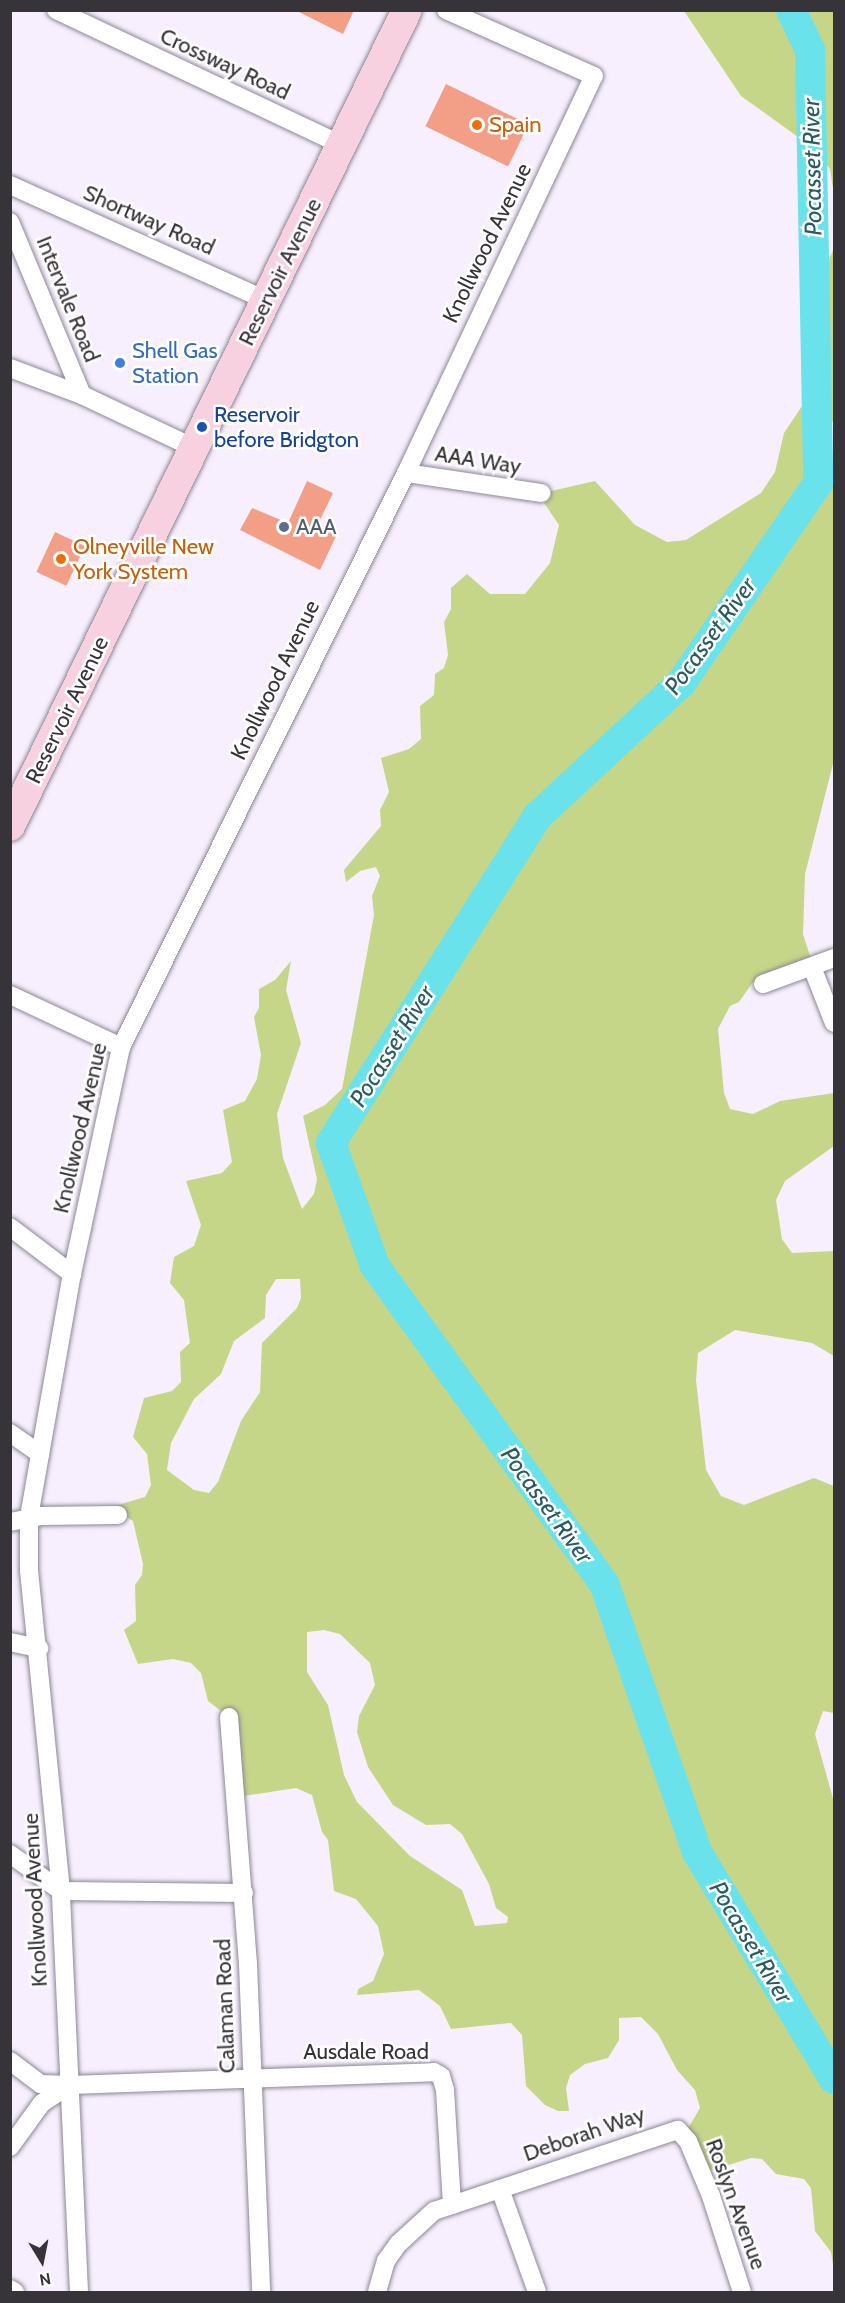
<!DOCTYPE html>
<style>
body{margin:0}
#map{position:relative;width:845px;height:2303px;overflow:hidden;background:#f7effe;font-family:Cabin,sans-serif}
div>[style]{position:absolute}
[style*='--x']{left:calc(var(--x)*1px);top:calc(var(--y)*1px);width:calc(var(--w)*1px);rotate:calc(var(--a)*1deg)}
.green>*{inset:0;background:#c5d689}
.river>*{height:30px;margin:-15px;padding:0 15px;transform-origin:15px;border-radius:15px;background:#69e2ec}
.building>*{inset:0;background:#f39e86;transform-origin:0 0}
.roads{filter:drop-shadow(0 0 2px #8d8794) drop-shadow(0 0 2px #8d8794)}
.street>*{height:18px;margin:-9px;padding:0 9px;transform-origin:9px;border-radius:9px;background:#fff}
.primary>*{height:30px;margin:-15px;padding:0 15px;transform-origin:15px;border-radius:15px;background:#f8d1e0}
.dots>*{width:16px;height:16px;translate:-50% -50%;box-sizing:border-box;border:3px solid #fff;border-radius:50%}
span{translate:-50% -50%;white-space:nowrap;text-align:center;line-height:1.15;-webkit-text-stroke:5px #fff;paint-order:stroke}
.street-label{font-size:22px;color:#363339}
.food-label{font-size:22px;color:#c56008}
.left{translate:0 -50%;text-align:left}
.shop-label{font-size:22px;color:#366cbe}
.transit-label{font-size:22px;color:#164399}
.service-label{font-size:22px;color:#4e5e75}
.water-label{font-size:24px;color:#285c60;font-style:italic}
.frame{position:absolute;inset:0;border:12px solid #363339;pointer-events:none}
.north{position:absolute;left:12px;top:2231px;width:60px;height:60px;-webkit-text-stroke:4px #fff;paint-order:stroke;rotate:170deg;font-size:16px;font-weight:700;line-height:24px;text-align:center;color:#363339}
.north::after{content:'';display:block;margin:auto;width:21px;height:27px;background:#363339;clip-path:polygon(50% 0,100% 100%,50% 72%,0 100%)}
</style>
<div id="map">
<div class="green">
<div style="clip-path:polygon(684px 11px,834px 11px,834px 195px,830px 169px,812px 147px,741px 96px)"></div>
<div style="clip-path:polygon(evenodd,834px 248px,834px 418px,826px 438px,834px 472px,834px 760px,805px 874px,803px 934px,811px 959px,753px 982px,739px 1002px,730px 1006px,718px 1029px,724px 1093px,730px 1109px,753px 1114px,780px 1101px,834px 1093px,834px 1146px,785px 1181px,776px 1200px,782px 1239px,792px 1253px,834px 1251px,834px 1356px,812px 1343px,735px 1330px,698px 1353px,696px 1380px,706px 1470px,721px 1496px,744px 1505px,814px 1478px,834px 1486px,834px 1713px,823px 1711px,815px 1734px,834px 1802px,834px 2272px,831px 2252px,815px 2231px,811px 2188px,804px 2179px,776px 2174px,762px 2159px,751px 2158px,703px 2173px,684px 2135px,700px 2108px,695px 2090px,677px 2070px,658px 2034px,641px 2017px,619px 2018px,619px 2040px,608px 2058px,585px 2064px,570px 2075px,566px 2088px,569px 2111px,558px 2111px,545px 2105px,526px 2086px,522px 2035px,511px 2023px,451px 2029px,440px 2006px,419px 1990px,357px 1995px,358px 1989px,373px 1981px,384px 1954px,378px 1926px,356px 1899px,334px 1891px,328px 1840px,322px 1832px,312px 1795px,296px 1788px,237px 1797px,229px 1717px,208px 1701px,201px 1673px,191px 1663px,173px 1659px,138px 1664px,124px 1630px,136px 1621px,135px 1585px,142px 1575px,143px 1564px,133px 1521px,111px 1507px,145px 1497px,151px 1485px,147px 1454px,133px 1437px,144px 1398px,172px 1391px,181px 1382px,180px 1352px,190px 1343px,184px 1300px,170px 1283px,174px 1257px,194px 1246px,201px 1225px,186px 1181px,222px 1173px,232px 1162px,223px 1110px,245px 1101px,257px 1079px,261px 1055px,254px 1017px,259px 1008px,259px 989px,275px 980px,291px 961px,286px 990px,301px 1043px,277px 1114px,283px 1158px,302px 1209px,314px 1194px,317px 1179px,303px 1116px,325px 1105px,342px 1089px,374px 915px,372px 896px,380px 876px,376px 867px,360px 871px,346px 882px,344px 870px,381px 826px,380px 810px,389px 792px,381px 758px,409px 749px,421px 739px,420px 706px,434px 695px,435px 674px,444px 668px,448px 655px,444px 622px,451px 609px,451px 588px,467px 574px,490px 594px,525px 594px,550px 563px,559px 525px,538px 494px,595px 481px,635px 525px,667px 542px,686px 540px,761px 493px,775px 472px,784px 433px,810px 394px,805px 350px,816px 321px,823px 273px,834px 248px,276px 1279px,300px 1279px,301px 1298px,297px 1308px,262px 1343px,260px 1392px,241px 1421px,218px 1482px,209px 1493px,194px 1490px,167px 1470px,171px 1443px,194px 1399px,221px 1374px,234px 1341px,265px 1318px,266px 1295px,276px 1279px,834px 248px,324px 1630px,340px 1634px,370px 1663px,375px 1685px,359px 1716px,357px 1732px,368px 1767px,393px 1805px,426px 1825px,450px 1824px,462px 1834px,489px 1884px,496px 1908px,508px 1917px,507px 1923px,475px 1926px,462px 1890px,410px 1856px,357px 1802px,344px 1775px,328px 1705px,307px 1672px,307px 1632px,324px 1630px)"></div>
</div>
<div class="river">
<div style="--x:791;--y:10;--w:44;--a:64.6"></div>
<div style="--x:810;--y:50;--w:433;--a:88.9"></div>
<div style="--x:818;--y:483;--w:242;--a:124.4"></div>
<div style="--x:681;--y:683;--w:197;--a:137.1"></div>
<div style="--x:537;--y:817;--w:386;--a:122.3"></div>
<div style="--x:331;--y:1143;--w:131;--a:70.3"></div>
<div style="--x:375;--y:1266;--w:391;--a:54.2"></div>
<div style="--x:604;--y:1583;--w:285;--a:70.9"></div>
<div style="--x:697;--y:1852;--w:265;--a:58.9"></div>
</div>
<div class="building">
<div style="clip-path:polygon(295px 10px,354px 10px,343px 34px)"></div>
<div style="left:446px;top:84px;width:92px;height:47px;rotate:26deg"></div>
<div style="clip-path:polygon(307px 481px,333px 493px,318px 524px,338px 532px,320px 570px,240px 530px,252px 508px,288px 523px)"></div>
<div style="left:55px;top:532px;width:33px;height:44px;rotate:25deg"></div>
</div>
<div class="roads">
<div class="street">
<div style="--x:56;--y:10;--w:315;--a:25.3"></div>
<div style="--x:10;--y:185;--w:281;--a:24.2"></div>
<div style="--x:10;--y:222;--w:187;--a:67.4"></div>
<div style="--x:10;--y:368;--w:77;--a:20.6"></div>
<div style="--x:82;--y:395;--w:124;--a:25.3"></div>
<div style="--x:406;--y:473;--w:137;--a:8.4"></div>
<div style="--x:812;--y:967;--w:60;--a:68.6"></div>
<div style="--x:763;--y:984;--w:76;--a:-20.1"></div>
<div style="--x:10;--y:995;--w:123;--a:25.1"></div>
<div style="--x:10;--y:1227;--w:78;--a:37.2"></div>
<div style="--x:10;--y:1433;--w:37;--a:35"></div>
<div style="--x:10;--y:1522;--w:31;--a:-11"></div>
<div style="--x:40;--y:1516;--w:78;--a:-0.7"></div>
<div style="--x:10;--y:1642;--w:30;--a:12"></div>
<div style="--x:229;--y:1717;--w:248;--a:85.6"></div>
<div style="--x:248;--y:1964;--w:328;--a:87.7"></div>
<div style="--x:10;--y:1854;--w:63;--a:36"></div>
<div style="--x:61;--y:1891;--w:183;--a:0.6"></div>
<div style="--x:10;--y:2061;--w:39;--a:37"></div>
<div style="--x:41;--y:2084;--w:29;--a:2"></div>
<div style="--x:70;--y:2085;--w:364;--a:-2"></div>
<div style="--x:434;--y:2072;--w:8;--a:30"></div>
<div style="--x:441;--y:2076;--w:15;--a:74"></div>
<div style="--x:445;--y:2090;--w:115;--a:86.5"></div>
<div style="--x:10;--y:2147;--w:54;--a:-54"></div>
<div style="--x:42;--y:2103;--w:33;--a:-33"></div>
<div style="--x:500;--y:2189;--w:109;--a:70.2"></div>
<div style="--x:10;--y:2289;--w:6;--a:31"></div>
<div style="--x:79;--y:2292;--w:401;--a:-92.6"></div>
<div style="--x:61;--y:1891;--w:322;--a:-95.7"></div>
<div style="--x:29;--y:1571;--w:54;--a:-90"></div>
<div style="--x:29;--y:1517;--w:247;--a:-80"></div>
<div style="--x:72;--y:1274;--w:232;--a:-77.8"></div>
<div style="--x:121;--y:1047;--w:641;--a:-63.59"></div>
<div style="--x:406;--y:473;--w:439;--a:-64.7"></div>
<div style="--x:594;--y:76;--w:162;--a:-156"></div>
<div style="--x:377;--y:2292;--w:32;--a:-74"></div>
<div style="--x:386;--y:2261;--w:21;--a:-55"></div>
<div style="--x:398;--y:2244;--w:49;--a:-42.5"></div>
<div style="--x:434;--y:2211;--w:257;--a:-18.4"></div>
<div style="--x:678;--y:2130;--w:15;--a:48"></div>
<div style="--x:688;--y:2141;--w:60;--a:67.3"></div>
<div style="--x:711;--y:2196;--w:101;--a:72.1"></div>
</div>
<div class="primary">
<div style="--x:10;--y:826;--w:907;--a:-64.06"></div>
</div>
</div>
<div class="dots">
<div style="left:477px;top:125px;background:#e8710a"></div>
<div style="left:120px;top:363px;background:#3f7fe0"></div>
<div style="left:202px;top:427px;background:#1a4fb4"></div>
<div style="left:284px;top:527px;background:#5c6f8a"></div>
<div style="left:61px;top:559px;background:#e8710a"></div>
</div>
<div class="street-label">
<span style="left:225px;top:64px;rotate:25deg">Crossway Road</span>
<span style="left:149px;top:220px;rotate:24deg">Shortway Road</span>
<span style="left:487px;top:243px;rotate:-64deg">Knollwood Avenue</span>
<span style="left:280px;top:272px;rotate:-64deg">Reservoir Avenue</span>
<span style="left:68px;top:299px;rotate:68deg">Intervale Road</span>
<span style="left:478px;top:460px;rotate:9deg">AAA Way</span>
<span style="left:275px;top:680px;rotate:-64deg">Knollwood Avenue</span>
<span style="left:67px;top:710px;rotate:-64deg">Reservoir Avenue</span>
<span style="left:80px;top:1128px;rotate:-77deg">Knollwood Avenue</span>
<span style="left:35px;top:1900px;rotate:-93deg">Knollwood Avenue</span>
<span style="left:225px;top:2006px;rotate:-92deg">Calaman Road</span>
<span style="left:366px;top:2052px">Ausdale Road</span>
<span style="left:584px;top:2134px;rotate:-19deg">Deborah Way</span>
<span style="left:736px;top:2204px;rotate:70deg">Roslyn Avenue</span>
</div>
<div class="food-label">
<span class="left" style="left:489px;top:125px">Spain</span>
<span class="left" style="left:73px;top:559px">Olneyville New<br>York System</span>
</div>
<div class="shop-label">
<span class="left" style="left:132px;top:363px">Shell Gas<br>Station</span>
</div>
<div class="transit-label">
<span class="left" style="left:214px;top:427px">Reservoir<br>before Bridgton</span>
</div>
<div class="service-label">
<span class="left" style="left:296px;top:527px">AAA</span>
</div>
<div class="water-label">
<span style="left:812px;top:167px;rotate:-91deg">Pocasset River</span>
<span style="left:710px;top:636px;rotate:-54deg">Pocasset River</span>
<span style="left:392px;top:1046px;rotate:-58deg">Pocasset River</span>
<span style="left:547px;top:1505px;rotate:54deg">Pocasset River</span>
<span style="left:751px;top:1942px;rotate:59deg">Pocasset River</span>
</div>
<div class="frame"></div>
<div class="north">N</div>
</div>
